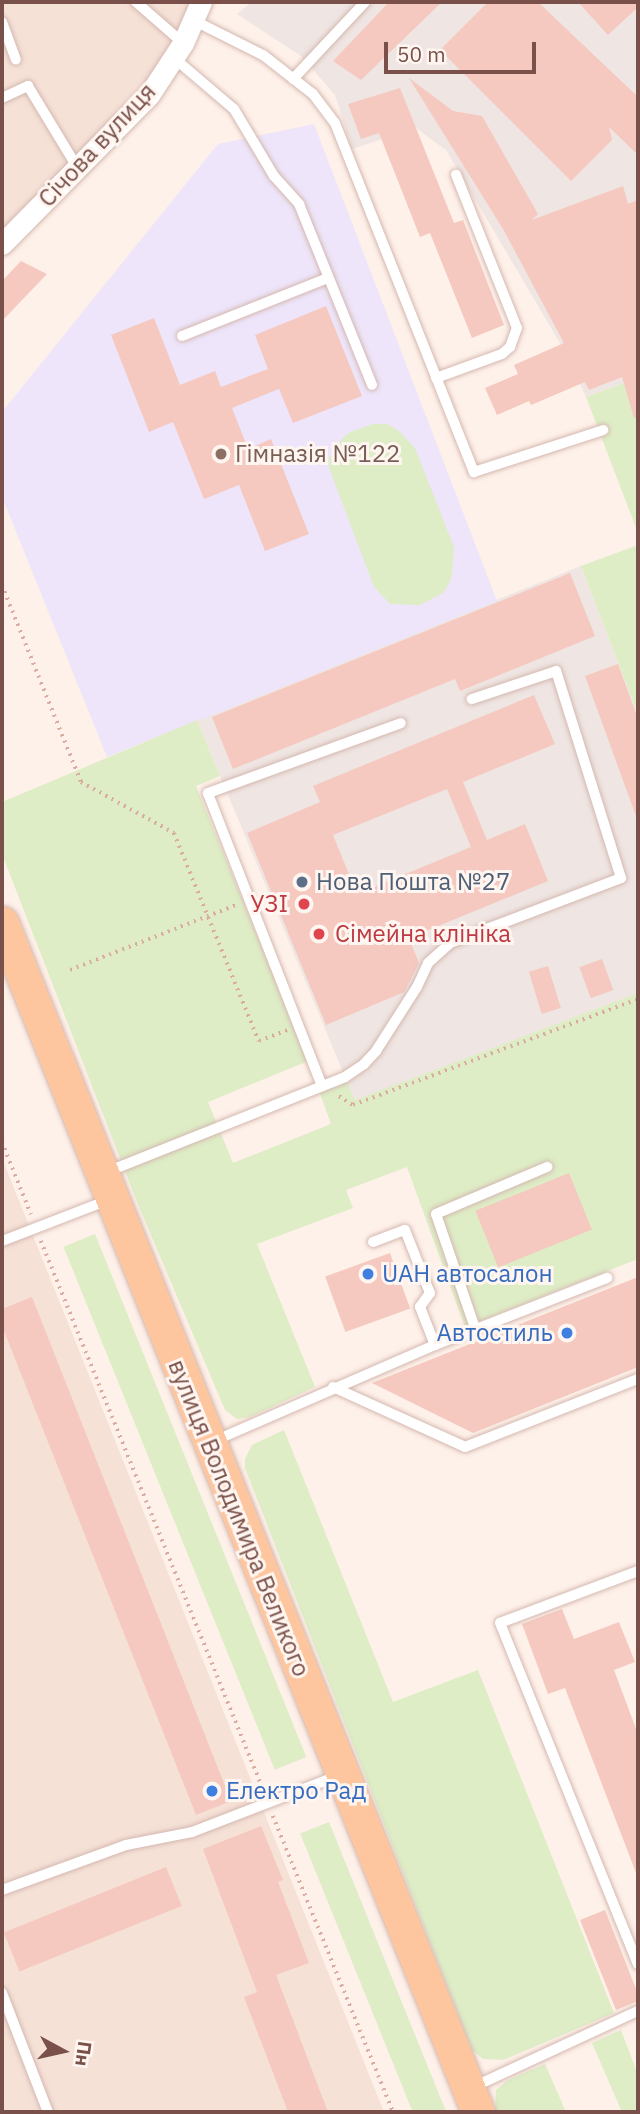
<!DOCTYPE html>
<meta charset="utf-8">
<style>
body{margin:0}
#map{position:relative;width:640px;height:2114px;overflow:hidden;background:#fef1e9;font-family:"IBM Plex Sans",sans-serif}
div>[style]{position:absolute}
[style*='--x']{left:calc(var(--x)*1px);top:calc(var(--y)*1px);width:calc(var(--w)*1px);rotate:calc(var(--a)*1deg)}
.residential>*{inset:0;background:#f6e1d7}
.industrial>*{inset:0;background:#efe5e2}
.education>*{inset:0;background:#eee5fa}
.green>*{inset:0;background:#deedc6;transform-origin:0 0}
.building>*{inset:0;background:#f5c9bf;transform-origin:0 0}
.path>*{height:3.5px;margin-top:-1.75px;transform-origin:0;background:repeating-linear-gradient(90deg,#daaba1 0 2px,transparent 0 7px)}
.roads{filter:drop-shadow(0 0 2px #d4b8b0) drop-shadow(0 0 2px #d4b8b0)}
.lane>*{height:10px;margin:-5px;padding:0 5px;transform-origin:5px;border-radius:5px;background:#fff}
.street>*{height:21px;margin:-10.5px;padding:0 10.5px;transform-origin:10.5px;border-radius:10.5px;background:#fff}
.primary>*{height:33px;margin:-16.5px;padding:0 16.5px;transform-origin:16.5px;border-radius:16.5px;background:#fec69f}
.dots>*{width:19px;height:19px;translate:-50% -50%;box-sizing:border-box;border:4px solid #fff6f1;border-radius:50%}
span{translate:-50% -50%;white-space:nowrap;text-align:center;line-height:1.15;-webkit-text-stroke:6px #fff6f1;paint-order:stroke}
.street-label{font-size:24px;color:#7a514a}
.education-label{font-size:24px;color:#785e54}
.left{translate:0 -50%;text-align:left}
.service-label{font-size:24px;color:#4e5e75}
.health-label{font-size:24px;color:#be3a42}
.right{translate:-100% -50%;text-align:right}
.shop-label{font-size:24px;color:#366cbe}
.frame{position:absolute;inset:0;border:4px solid #7a514a;pointer-events:none}
.north{position:absolute;left:28px;top:2016px;width:70px;height:70px;-webkit-text-stroke:5px #fff6f1;paint-order:stroke;rotate:98deg;font-size:19px;font-weight:700;line-height:28px;text-align:center;color:#7a514a}
.north::after{content:'';display:block;margin:auto;width:24px;height:32px;background:#7a514a;clip-path:polygon(50% 0,100% 100%,50% 72%,0 100%)}
.scale{position:absolute;left:384px;top:42px;width:152px;height:32px;box-sizing:border-box;border:4px solid #7a514a;border-top:0;padding-left:9px;font-size:21px;line-height:24px;white-space:nowrap;color:#7a514a;-webkit-text-stroke:5px #fff6f1;paint-order:stroke}
</style>
<div id="map">
<div class="residential">
<div style="clip-path:polygon(2px 2px,201px 2px,183px 43px,2px 240px)"></div>
<div style="clip-path:polygon(2px 1158px,384px 2112px,2px 2112px)"></div>
</div>
<div class="industrial">
<div style="clip-path:polygon(252px 2px,638px 2px,638px 378px,586px 397px,567px 355px,446px 150px,416px 128px,352px 149px,335px 95px,301px 56px,237px 14px)"></div>
<div style="clip-path:polygon(581px 566px,638px 714px,638px 993px,355px 1101px,197px 720px)"></div>
</div>
<div class="education">
<div style="clip-path:polygon(314px 124px,497px 601px,107px 757px,2px 497px,2px 412px,218px 144px)"></div>
</div>
<div class="green">
<div style="clip-path:polygon(638px 378px,638px 533px,586px 397px)"></div>
<div style="clip-path:polygon(373px 424px,387px 424px,398px 430px,415px 448px,454px 547px,452px 575px,449px 584px,443px 593px,420px 605px,390px 604px,374px 587px,329px 468px,329px 458px,341px 440px,350px 432px)"></div>
<div style="clip-path:polygon(638px 545px,638px 714px,581px 566px)"></div>
<div style="clip-path:polygon(197px 720px,220px 776px,196px 786px,308px 1061px,208px 1102px,233px 1163px,331px 1124px,318px 1088px,345px 1077px,355px 1100px,638px 993px,638px 1259px,465px 1327px,407px 1167px,346px 1190px,353px 1208px,257px 1244px,315px 1387px,250px 1417px,237px 1419px,225px 1410px,137px 1202px,2px 854px,2px 802px)"></div>
<div style="left:95px;top:1234px;width:564px;height:34px;rotate:68deg"></div>
<div style="clip-path:polygon(284px 1430px,393px 1702px,478px 1670px,614px 2013px,503px 2060px,483px 2059px,472px 2050px,245px 1468px,245px 1459px,252px 1445px)"></div>
<div style="left:329px;top:1822px;width:312px;height:31px;rotate:68deg"></div>
<div style="clip-path:polygon(621px 2030px,638px 2075px,638px 2112px,622px 2112px,592px 2043px)"></div>
<div style="clip-path:polygon(545px 2064px,566px 2112px,495px 2112px,496px 2090px,508px 2080px)"></div>
</div>
<div class="building">
<div style="clip-path:polygon(389px 2px,442px 2px,361px 80px,333px 61px)"></div>
<div style="clip-path:polygon(488px 2px,538px 2px,638px 97px,638px 155px,609px 127px,612px 140px,571px 181px,440px 50px)"></div>
<div style="clip-path:polygon(578px 2px,638px 2px,638px 7px,608px 35px)"></div>
<div style="clip-path:polygon(409px 78px,453px 111px,482px 116px,538px 214px,532px 220px,623px 186px,628px 204px,638px 200px,638px 417px,634px 418px,622px 377px,589px 390px,585px 382px,531px 405px,529px 401px,497px 415px,485px 388px,518px 374px,514px 365px,564px 343px,503px 229px)"></div>
<div style="clip-path:polygon(400px 88px,454px 223px,463px 220px,504px 325px,472px 338px,430px 233px,420px 237px,379px 133px,361px 139px,348px 104px)"></div>
<div style="clip-path:polygon(21px 261px,47px 274px,2px 321px,2px 281px)"></div>
<div style="clip-path:polygon(326px 306px,362px 396px,293px 423px,279px 389px,232px 408px,248px 449px,271px 439px,309px 534px,265px 551px,239px 485px,204px 499px,173px 422px,149px 432px,111px 335px,154px 318px,180px 385px,215px 371px,221px 387px,268px 369px,255px 335px)"></div>
<div style="clip-path:polygon(570px 573px,595px 636px,460px 691px,455px 679px,233px 769px,212px 717px)"></div>
<div style="clip-path:polygon(618px 664px,638px 719px,636px 816px,585px 676px)"></div>
<div style="clip-path:polygon(evenodd,534px 695px,555px 744px,463px 782px,487px 840px,525px 824px,548px 881px,409px 938px,419px 963px,404px 992px,326px 1025px,247px 833px,320px 802px,313px 786px,534px 695px,447px 789px,471px 847px,357px 894px,333px 835px,447px 789px)"></div>
<div style="left:602px;top:959px;width:33px;height:24px;rotate:70deg"></div>
<div style="left:548px;top:966px;width:44px;height:20px;rotate:73deg"></div>
<div style="left:569px;top:1173px;width:61px;height:101px;rotate:68deg"></div>
<div style="left:390px;top:1253px;width:59px;height:69px;rotate:70deg"></div>
<div style="clip-path:polygon(638px 1277px,638px 1367px,473px 1433px,372px 1383px)"></div>
<div style="clip-path:polygon(32px 1297px,231px 1801px,196px 1815px,2px 1326px,2px 1309px)"></div>
<div style="clip-path:polygon(562px 1609px,574px 1639px,619px 1622px,635px 1662px,614px 1670px,638px 1734px,638px 1878px,565px 1688px,548px 1694px,522px 1624px)"></div>
<div style="clip-path:polygon(261px 1826px,283px 1880px,278px 1882px,309px 1963px,276px 1975px,328px 2112px,288px 2112px,244px 1997px,257px 1992px,203px 1849px)"></div>
<div style="left:166px;top:1867px;width:42px;height:175px;rotate:68deg"></div>
<div style="clip-path:polygon(605px 1910px,638px 1994px,638px 2001px,616px 2010px,580px 1920px)"></div>
</div>
<div class="path">
<div style="--x:2;--y:585;--w:212;--a:68.1"></div>
<div style="--x:81;--y:782;--w:106;--a:28.7"></div>
<div style="--x:174;--y:833;--w:225;--a:67.8"></div>
<div style="--x:259;--y:1041;--w:30;--a:-21"></div>
<div style="--x:70;--y:970;--w:178;--a:-21.4"></div>
<div style="--x:339;--y:1096;--w:17;--a:33"></div>
<div style="--x:353;--y:1105;--w:304;--a:-20.4"></div>
<div style="--x:2;--y:1142;--w:78;--a:68.1"></div>
<div style="--x:41;--y:1241;--w:591;--a:67.95"></div>
<div style="--x:273;--y:1816;--w:319;--a:67.9"></div>
</div>
<div class="roads">
<div class="lane">
<div style="--x:136;--y:2;--w:62;--a:41.1"></div>
<div style="--x:193;--y:20;--w:78;--a:26.6"></div>
<div style="--x:263;--y:55;--w:63;--a:38"></div>
<div style="--x:313;--y:94;--w:36;--a:53"></div>
<div style="--x:335;--y:123;--w:376;--a:68.3"></div>
<div style="--x:474;--y:472;--w:136;--a:-18"></div>
<div style="--x:2;--y:22;--w:40;--a:69.8"></div>
<div style="--x:174;--y:58;--w:79;--a:40.4"></div>
<div style="--x:234;--y:109;--w:78;--a:59.2"></div>
<div style="--x:274;--y:176;--w:38;--a:48"></div>
<div style="--x:299;--y:204;--w:195;--a:68"></div>
<div style="--x:293;--y:79;--w:105;--a:-46.9"></div>
<div style="--x:2;--y:98;--w:29;--a:-25"></div>
<div style="--x:28;--y:86;--w:95;--a:58.8"></div>
<div style="--x:182;--y:336;--w:157;--a:-21.7"></div>
<div style="--x:436;--y:378;--w:70;--a:-20"></div>
<div style="--x:502;--y:354;--w:11;--a:-41"></div>
<div style="--x:510;--y:347;--w:20;--a:-70"></div>
<div style="--x:517;--y:328;--w:165;--a:-111.7"></div>
<div style="--x:322;--y:1086;--w:314;--a:-111.3"></div>
<div style="--x:208;--y:793;--w:205;--a:-19.9"></div>
<div style="--x:104;--y:1173;--w:259;--a:-21.7"></div>
<div style="--x:345;--y:1077;--w:23;--a:-34"></div>
<div style="--x:364;--y:1064;--w:18;--a:-47"></div>
<div style="--x:376;--y:1051;--w:76;--a:-57.4"></div>
<div style="--x:417;--y:987;--w:26;--a:-65"></div>
<div style="--x:428;--y:963;--w:30;--a:-42"></div>
<div style="--x:450;--y:943;--w:183;--a:-20.8"></div>
<div style="--x:621;--y:878;--w:217;--a:-107.4"></div>
<div style="--x:556;--y:671;--w:89;--a:161.6"></div>
<div style="--x:2;--y:1241;--w:114;--a:-21.1"></div>
<div style="--x:373;--y:1242;--w:34;--a:-21"></div>
<div style="--x:405;--y:1230;--w:68;--a:68.4"></div>
<div style="--x:430;--y:1293;--w:17;--a:126"></div>
<div style="--x:420;--y:1307;--w:41;--a:68.5"></div>
<div style="--x:475;--y:1328;--w:120;--a:-108.9"></div>
<div style="--x:436;--y:1214;--w:121;--a:-22.9"></div>
<div style="--x:333;--y:1387;--w:145;--a:24.4"></div>
<div style="--x:465;--y:1447;--w:186;--a:-21.5"></div>
<div style="--x:214;--y:1441;--w:241;--a:-23.5"></div>
<div style="--x:435;--y:1345;--w:185;--a:-21.3"></div>
<div style="--x:638;--y:1571;--w:147;--a:159.4"></div>
<div style="--x:500;--y:1623;--w:368;--a:68"></div>
<div style="--x:2;--y:1890;--w:132;--a:-19.9"></div>
<div style="--x:126;--y:1845;--w:67;--a:-11.1"></div>
<div style="--x:192;--y:1832;--w:159;--a:-21.1"></div>
<div style="--x:2;--y:1993;--w:128;--a:68.9"></div>
<div style="--x:471;--y:2088;--w:184;--a:-24.8"></div>
</div>
<div class="street">
<div style="--x:2;--y:244;--w:209;--a:-45.4"></div>
<div style="--x:149;--y:95;--w:62;--a:-56.8"></div>
<div style="--x:183;--y:43;--w:45;--a:-66.3"></div>
</div>
<div class="primary">
<div style="--x:2;--y:923;--w:1281;--a:68.18"></div>
</div>
</div>
<div class="dots">
<div style="left:221px;top:454px;background:#8d6e63"></div>
<div style="left:302px;top:882px;background:#5c6f8a"></div>
<div style="left:304px;top:904px;background:#e0444e"></div>
<div style="left:319px;top:934px;background:#e0444e"></div>
<div style="left:368px;top:1274px;background:#3f7fe0"></div>
<div style="left:567px;top:1333px;background:#3f7fe0"></div>
<div style="left:212px;top:1791px;background:#3f7fe0"></div>
</div>
<div class="street-label">
<span style="left:97px;top:145px;rotate:-47deg">Січова вулиця</span>
<span style="left:239px;top:1518px;rotate:68deg">вулиця Володимира Великого</span>
</div>
<div class="education-label">
<span class="left" style="left:235px;top:454px">Гімназія №122</span>
</div>
<div class="service-label">
<span class="left" style="left:316px;top:882px">Нова Пошта №27</span>
</div>
<div class="health-label">
<span class="right" style="left:288px;top:904px">УЗІ</span>
<span class="left" style="left:335px;top:934px">Сімейна клініка</span>
</div>
<div class="shop-label">
<span class="left" style="left:382px;top:1274px">UAH автосалон</span>
<span class="right" style="left:553px;top:1333px">Автостиль</span>
<span class="left" style="left:226px;top:1791px">Електро Рад</span>
</div>
<div class="frame"></div>
<div class="north">Пн</div>
<div class="scale">50 m</div>
</div>
